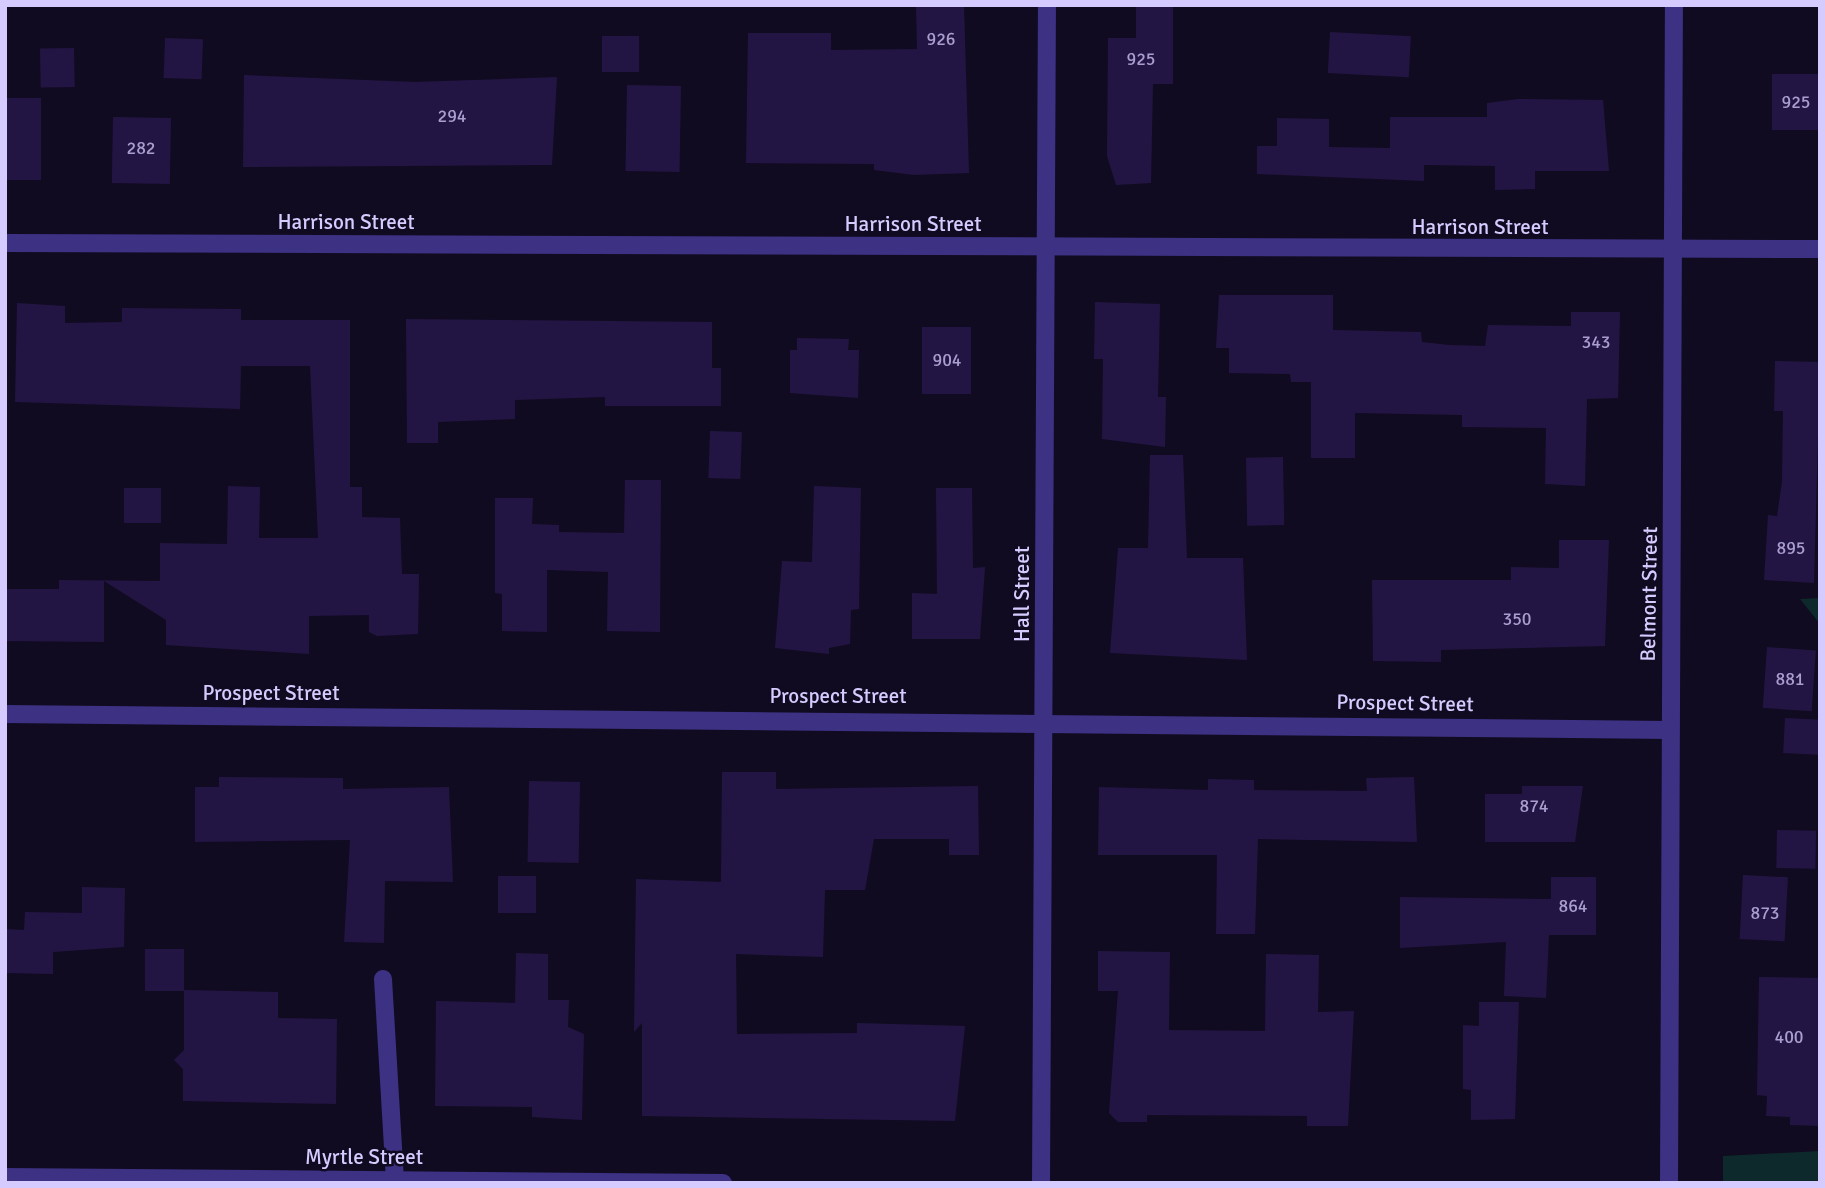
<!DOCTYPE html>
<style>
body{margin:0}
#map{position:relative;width:1825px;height:1188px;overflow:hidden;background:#110b21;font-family:Signika,sans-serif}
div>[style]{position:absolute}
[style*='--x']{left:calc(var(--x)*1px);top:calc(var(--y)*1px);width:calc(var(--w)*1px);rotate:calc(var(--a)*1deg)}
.green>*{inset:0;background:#0d292b}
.building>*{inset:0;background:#231543;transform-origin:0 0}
.service>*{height:18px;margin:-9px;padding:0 9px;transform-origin:9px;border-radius:9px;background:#3d3184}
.minor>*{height:18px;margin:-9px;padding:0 9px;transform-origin:9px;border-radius:9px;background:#3d3184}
.tertiary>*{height:18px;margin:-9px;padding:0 9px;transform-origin:9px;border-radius:9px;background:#3d3184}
span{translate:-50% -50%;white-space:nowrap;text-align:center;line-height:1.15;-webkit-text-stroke:5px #110b21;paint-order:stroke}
.number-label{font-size:18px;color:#a99ed0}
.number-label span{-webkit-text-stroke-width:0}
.street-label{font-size:21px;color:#d6cbff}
.frame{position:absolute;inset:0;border:7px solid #d6cbff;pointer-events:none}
</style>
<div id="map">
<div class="green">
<div style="clip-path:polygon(1820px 598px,1820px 624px,1800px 599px)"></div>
<div style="clip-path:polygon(1820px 1151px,1820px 1183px,1723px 1183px,1723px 1156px)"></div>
</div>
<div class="building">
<div style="clip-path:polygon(916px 5px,964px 5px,969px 173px,914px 175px,874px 170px,874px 164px,746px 163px,748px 33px,831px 33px,831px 50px,917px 49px)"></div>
<div style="clip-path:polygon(1136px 5px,1173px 5px,1173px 84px,1153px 84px,1151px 183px,1116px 185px,1107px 156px,1108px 38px,1136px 38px)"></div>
<div style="left:1330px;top:32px;width:81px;height:41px;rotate:3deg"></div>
<div style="left:602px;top:36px;width:37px;height:36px"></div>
<div style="left:165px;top:38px;width:38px;height:40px;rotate:2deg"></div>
<div style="left:74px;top:48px;width:39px;height:34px;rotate:89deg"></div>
<div style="left:1772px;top:74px;width:48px;height:56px"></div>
<div style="clip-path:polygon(244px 75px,415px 82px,557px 77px,552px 165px,243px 167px)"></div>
<div style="left:627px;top:85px;width:54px;height:86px;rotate:1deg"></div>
<div style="left:5px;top:98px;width:36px;height:82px"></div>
<div style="clip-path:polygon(1518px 99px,1603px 100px,1609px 171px,1535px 171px,1535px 189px,1495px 190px,1495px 166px,1424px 165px,1424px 181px,1257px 174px,1257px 146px,1277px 146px,1277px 118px,1329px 119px,1329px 147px,1390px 148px,1390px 117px,1487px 117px,1487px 103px)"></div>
<div style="left:113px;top:117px;width:58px;height:66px;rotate:1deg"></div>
<div style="clip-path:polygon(1219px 295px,1333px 295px,1333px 330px,1421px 332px,1422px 342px,1449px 345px,1485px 346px,1488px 325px,1571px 326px,1571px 312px,1620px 312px,1618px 398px,1587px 399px,1585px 486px,1545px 484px,1546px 428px,1462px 427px,1462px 415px,1355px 413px,1355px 458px,1311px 458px,1311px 382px,1291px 382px,1290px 374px,1229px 373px,1229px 348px,1216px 348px)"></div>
<div style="clip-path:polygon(1095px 302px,1160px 304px,1158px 397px,1166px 397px,1165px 447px,1102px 439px,1103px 359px,1094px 359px)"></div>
<div style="clip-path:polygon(17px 303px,65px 306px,65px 323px,122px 322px,122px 308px,241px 309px,241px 320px,350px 320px,350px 487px,362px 487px,362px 517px,400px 518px,402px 574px,419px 574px,418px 634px,377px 636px,369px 632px,369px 615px,309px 616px,309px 654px,166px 645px,166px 620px,104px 581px,104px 642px,5px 641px,5px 589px,59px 589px,59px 580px,160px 581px,160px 543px,227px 544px,228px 486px,260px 487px,259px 538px,318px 538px,310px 366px,241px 366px,240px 409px,15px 402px)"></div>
<div style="clip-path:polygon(406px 319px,712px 322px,712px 368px,721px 368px,721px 406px,605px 406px,605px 397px,515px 400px,515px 419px,438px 422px,438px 443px,407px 443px)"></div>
<div style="left:922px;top:327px;width:49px;height:67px"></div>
<div style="clip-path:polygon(797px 338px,849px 339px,848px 350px,859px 350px,858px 398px,790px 393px,790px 350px,797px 350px)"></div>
<div style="clip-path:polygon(1775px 361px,1820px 362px,1814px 583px,1764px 580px,1768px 515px,1777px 516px,1782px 482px,1783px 411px,1774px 411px)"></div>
<div style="left:710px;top:431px;width:32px;height:47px;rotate:2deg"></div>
<div style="clip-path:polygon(1150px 455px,1183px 455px,1187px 558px,1243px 558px,1247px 660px,1110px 653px,1118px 548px,1148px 548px)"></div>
<div style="left:1283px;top:457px;width:68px;height:37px;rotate:89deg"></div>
<div style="clip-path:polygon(625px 480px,661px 480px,660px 632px,607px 631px,608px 572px,547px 570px,547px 632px,502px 631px,502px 594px,495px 593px,495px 498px,533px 498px,532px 524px,559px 525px,559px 532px,624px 533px)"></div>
<div style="clip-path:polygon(814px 486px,861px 488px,859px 609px,851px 610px,850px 644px,829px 648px,829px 654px,775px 648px,782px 561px,812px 562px)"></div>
<div style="left:124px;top:488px;width:37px;height:35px"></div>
<div style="clip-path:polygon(936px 488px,972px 488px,973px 568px,985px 567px,980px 639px,912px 639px,912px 593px,937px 594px)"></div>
<div style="clip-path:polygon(1559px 540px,1609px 540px,1605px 646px,1441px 650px,1441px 662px,1373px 661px,1372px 580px,1511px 580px,1511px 567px,1559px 568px)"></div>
<div style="left:1767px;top:647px;width:49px;height:61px;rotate:4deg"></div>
<div style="left:1785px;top:718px;width:35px;height:35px;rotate:3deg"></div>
<div style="clip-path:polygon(722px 772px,776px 772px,776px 789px,978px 786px,979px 855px,949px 855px,949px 839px,874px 839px,865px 890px,825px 890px,823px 957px,736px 954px,737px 1034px,857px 1033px,857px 1023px,965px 1026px,955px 1121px,642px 1116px,642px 1023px,634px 1032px,636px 879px,721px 882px)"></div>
<div style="clip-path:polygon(219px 777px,343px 778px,343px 789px,449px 787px,453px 882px,385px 881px,384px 943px,344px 942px,350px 840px,195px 842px,195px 787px,219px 787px)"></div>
<div style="clip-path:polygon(1414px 777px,1417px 842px,1258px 839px,1255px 934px,1216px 934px,1217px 855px,1098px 855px,1099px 787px,1208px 790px,1208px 779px,1254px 780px,1254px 790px,1367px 791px,1366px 778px)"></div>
<div style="left:529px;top:781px;width:51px;height:81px;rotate:1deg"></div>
<div style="clip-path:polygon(1522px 786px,1583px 786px,1575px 842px,1485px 842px,1485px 794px,1522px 794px)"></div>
<div style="left:1777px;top:830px;width:39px;height:38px;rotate:1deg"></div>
<div style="left:1743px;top:875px;width:45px;height:64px;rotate:3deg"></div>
<div style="left:498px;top:876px;width:38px;height:37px"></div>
<div style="clip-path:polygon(1551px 877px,1596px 877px,1596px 935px,1549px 935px,1546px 998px,1504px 996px,1506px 942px,1400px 948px,1400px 897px,1551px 899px)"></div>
<div style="clip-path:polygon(82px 887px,125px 888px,124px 947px,53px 952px,53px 974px,5px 973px,5px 929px,24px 930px,25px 912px,82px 913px)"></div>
<div style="left:145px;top:949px;width:39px;height:42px"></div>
<div style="clip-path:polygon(1098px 951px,1170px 952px,1169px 1030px,1265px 1031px,1266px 954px,1319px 955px,1318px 1012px,1354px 1011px,1348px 1126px,1307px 1126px,1307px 1116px,1147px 1115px,1147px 1122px,1118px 1122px,1109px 1113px,1118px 991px,1098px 991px)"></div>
<div style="clip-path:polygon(516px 953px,548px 954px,548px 1000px,569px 1000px,568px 1027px,584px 1034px,582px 1120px,532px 1117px,532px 1107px,435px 1106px,436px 1001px,515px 1003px)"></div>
<div style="clip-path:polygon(1759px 977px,1820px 978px,1820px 1126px,1790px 1125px,1790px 1117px,1766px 1116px,1767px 1096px,1757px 1095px)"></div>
<div style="clip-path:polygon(184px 990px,278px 992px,278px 1018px,337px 1019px,336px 1104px,183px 1101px,183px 1069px,174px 1060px,184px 1050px)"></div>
<div style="clip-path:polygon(1479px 1002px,1519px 1002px,1515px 1119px,1471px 1120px,1471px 1090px,1463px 1089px,1463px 1025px,1479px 1026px)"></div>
</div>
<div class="service">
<div style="--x:383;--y:979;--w:201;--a:86.6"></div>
</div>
<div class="minor">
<div style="--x:5;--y:243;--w:1815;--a:0.19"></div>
<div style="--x:5;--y:714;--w:1665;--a:0.55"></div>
<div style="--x:5;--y:1177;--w:718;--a:0.48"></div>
<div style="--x:1041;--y:1183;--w:1178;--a:-89.71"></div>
</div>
<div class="tertiary">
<div style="--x:1669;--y:1183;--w:1178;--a:-89.76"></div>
</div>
<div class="number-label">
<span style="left:941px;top:39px">926</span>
<span style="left:1141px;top:59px">925</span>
<span style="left:1796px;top:102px">925</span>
<span style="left:452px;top:116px">294</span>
<span style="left:141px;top:148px">282</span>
<span style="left:1596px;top:342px">343</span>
<span style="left:947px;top:360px">904</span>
<span style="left:1791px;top:548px">895</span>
<span style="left:1517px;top:619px">350</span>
<span style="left:1790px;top:679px">881</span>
<span style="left:1534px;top:806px">874</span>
<span style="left:1573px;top:906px">864</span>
<span style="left:1765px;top:913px">873</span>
<span style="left:1789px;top:1037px">400</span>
</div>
<div class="street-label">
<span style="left:346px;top:222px">Harrison Street</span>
<span style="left:913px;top:224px">Harrison Street</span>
<span style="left:1480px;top:227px">Harrison Street</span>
<span style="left:1022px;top:594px;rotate:-90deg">Hall Street</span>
<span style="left:1649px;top:594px;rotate:-89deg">Belmont Street</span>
<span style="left:271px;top:693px">Prospect Street</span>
<span style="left:838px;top:696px">Prospect Street</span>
<span style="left:1405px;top:703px;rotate:1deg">Prospect Street</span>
<span style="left:364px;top:1157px">Myrtle Street</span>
</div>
<div class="frame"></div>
</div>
